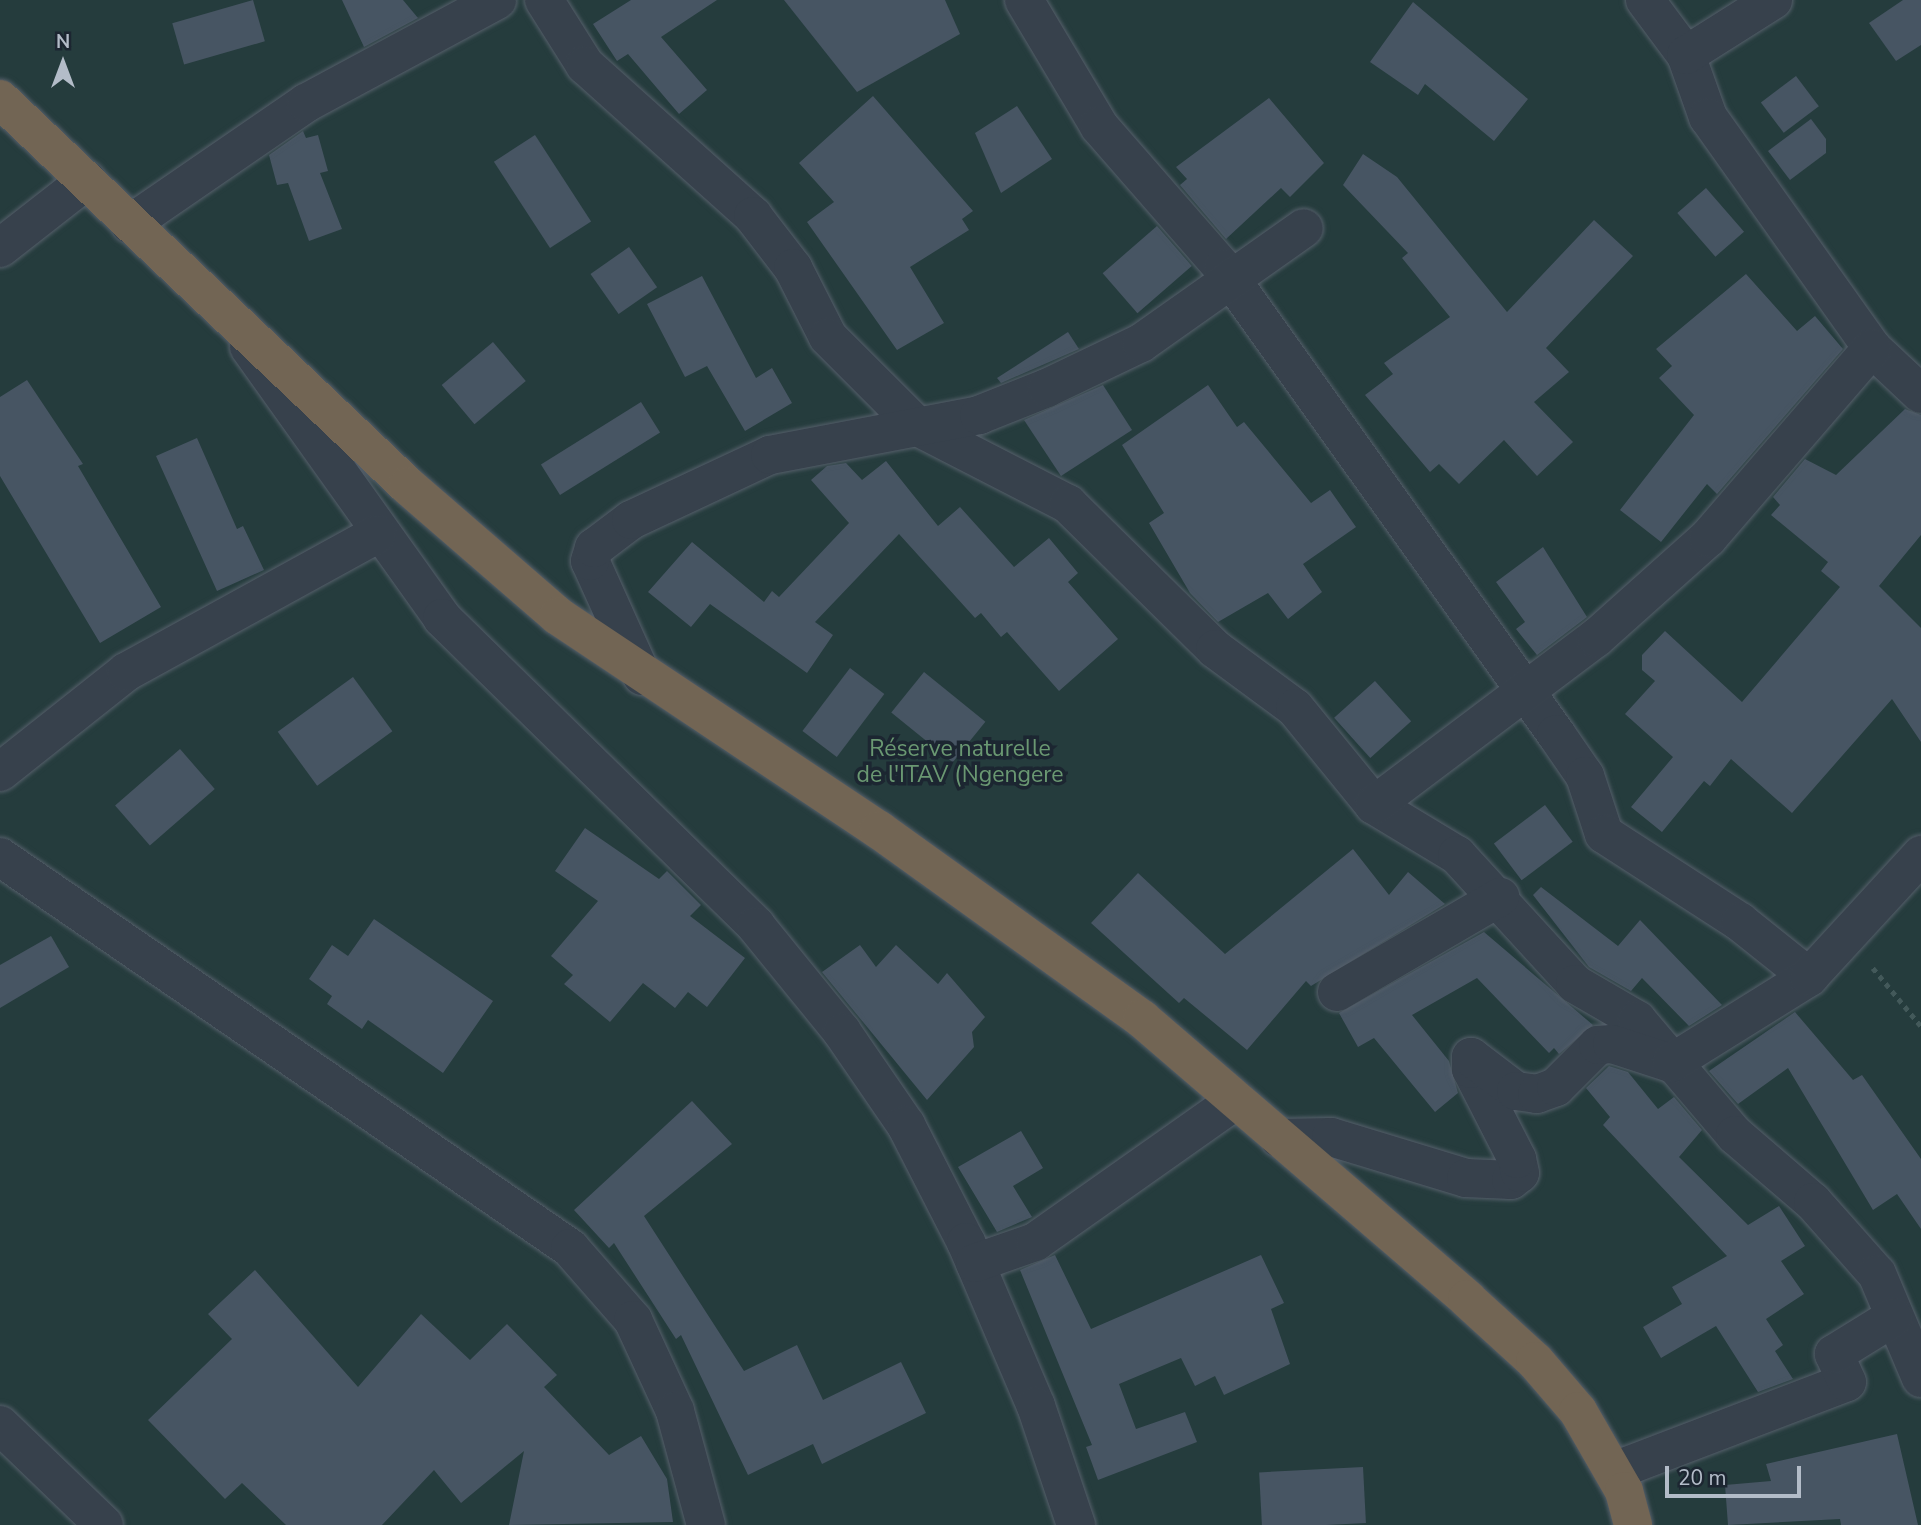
<!DOCTYPE html>
<meta charset="utf-8">
<style>
body{margin:0}
#map{position:relative;width:1921px;height:1525px;overflow:hidden;background:#232f3c;font-family:"Nunito Sans",sans-serif}
div>[style]{position:absolute}
[style*='--x']{left:calc(var(--x)*1px);top:calc(var(--y)*1px);width:calc(var(--w)*1px);rotate:calc(var(--a)*1deg)}
.green>*{inset:0;background:#253c3d;transform-origin:0 0}
.building>*{inset:0;background:#475563;transform-origin:0 0}
.path>*{height:4.5px;margin-top:-2.25px;transform-origin:0;background:repeating-linear-gradient(90deg,#43595a 0 5px,transparent 0 10px)}
.roads{filter:drop-shadow(0 0 2px #555f6a) drop-shadow(0 0 2px #555f6a)}
.minor>*{height:38px;margin:-19px;padding:0 19px;transform-origin:19px;border-radius:19px;background:#37414c}
.highway>*{height:38px;margin:-19px;padding:0 19px;transform-origin:19px;border-radius:19px;background:#726554}
span{translate:-50% -50%;white-space:nowrap;text-align:center;line-height:1.15;-webkit-text-stroke:7px #1c2631;paint-order:stroke}
.park-label{font-size:23px;color:#6a9872}
.north{position:absolute;left:28px;top:28px;width:70px;height:70px;-webkit-text-stroke:5px #1c2631;paint-order:stroke;rotate:0deg;font-size:19px;font-weight:700;line-height:28px;text-align:center;color:#b3bcc8}
.north::after{content:'';display:block;margin:auto;width:24px;height:32px;background:#b3bcc8;clip-path:polygon(50% 0,100% 100%,50% 72%,0 100%)}
.scale{position:absolute;left:1665px;top:1466px;width:136px;height:32px;box-sizing:border-box;border:4px solid #b3bcc8;border-top:0;padding-left:9px;font-size:21px;line-height:24px;white-space:nowrap;color:#b3bcc8;-webkit-text-stroke:5px #1c2631;paint-order:stroke}
</style>
<div id="map">
<div class="green">
<div style="left:0;top:0;width:1921px;height:1525px"></div>
</div>
<div class="building">
<div style="left:253px;top:0;width:43px;height:84px;rotate:74deg"></div>
<div style="clip-path:polygon(342px 0,403px 0,418px 18px,364px 47px)"></div>
<div style="clip-path:polygon(631px 0,717px 0,661px 37px,707px 90px,679px 114px,628px 54px,617px 61px,593px 24px)"></div>
<div style="clip-path:polygon(784px 0,945px 0,960px 34px,857px 92px)"></div>
<div style="clip-path:polygon(1903px 0,1921px 0,1921px 45px,1896px 61px,1869px 23px)"></div>
<div style="clip-path:polygon(1413px 2px,1528px 99px,1494px 141px,1425px 84px,1418px 95px,1370px 62px)"></div>
<div style="left:1796px;top:76px;width:38px;height:44px;rotate:53deg"></div>
<div style="clip-path:polygon(873px 96px,973px 211px,962px 219px,969px 230px,910px 267px,944px 323px,897px 350px,807px 222px,834px 202px,799px 163px)"></div>
<div style="clip-path:polygon(1269px 98px,1324px 163px,1290px 197px,1281px 188px,1226px 239px,1180px 185px,1187px 179px,1176px 167px)"></div>
<div style="clip-path:polygon(1017px 106px,1052px 159px,1001px 193px,975px 133px)"></div>
<div style="clip-path:polygon(1811px 119px,1826px 139px,1826px 153px,1790px 180px,1768px 151px)"></div>
<div style="clip-path:polygon(303px 131px,306px 138px,318px 135px,328px 171px,320px 173px,342px 229px,309px 241px,288px 183px,277px 185px,269px 155px)"></div>
<div style="left:535px;top:135px;width:103px;height:49px;rotate:57deg"></div>
<div style="clip-path:polygon(1363px 154px,1397px 177px,1507px 312px,1594px 220px,1633px 256px,1546px 348px,1569px 372px,1534px 402px,1573px 442px,1537px 476px,1504px 440px,1459px 484px,1439px 464px,1430px 472px,1365px 395px,1393px 374px,1384px 363px,1450px 317px,1402px 258px,1408px 253px,1343px 185px)"></div>
<div style="left:1706px;top:188px;width:58px;height:38px;rotate:49deg"></div>
<div style="left:1157px;top:226px;width:53px;height:72px;rotate:49deg"></div>
<div style="left:629px;top:247px;width:49px;height:47px;rotate:55deg"></div>
<div style="clip-path:polygon(1746px 274px,1797px 331px,1815px 316px,1843px 349px,1717px 494px,1707px 484px,1661px 542px,1620px 510px,1694px 415px,1659px 378px,1672px 366px,1656px 349px)"></div>
<div style="clip-path:polygon(702px 276px,756px 378px,772px 368px,792px 403px,745px 431px,707px 366px,685px 377px,647px 304px)"></div>
<div style="clip-path:polygon(1068px 332px,1079px 349px,1001px 383px,997px 378px)"></div>
<div style="left:493px;top:342px;width:51px;height:67px;rotate:50deg"></div>
<div style="clip-path:polygon(27px 380px,83px 464px,78px 466px,161px 607px,100px 643px,0 476px,0 397px)"></div>
<div style="clip-path:polygon(1103px 385px,1132px 430px,1061px 476px,1024px 420px)"></div>
<div style="clip-path:polygon(1208px 385px,1237px 427px,1244px 422px,1311px 503px,1330px 490px,1356px 527px,1303px 564px,1322px 592px,1288px 619px,1268px 593px,1218px 622px,1190px 593px,1149px 523px,1164px 513px,1122px 445px)"></div>
<div style="left:641px;top:402px;width:36px;height:118px;rotate:58deg"></div>
<div style="clip-path:polygon(1905px 409px,1921px 415px,1921px 535px,1879px 586px,1921px 628px,1921px 742px,1892px 699px,1792px 813px,1731px 759px,1710px 786px,1704px 781px,1662px 832px,1631px 807px,1673px 757px,1625px 714px,1655px 681px,1642px 670px,1642px 655px,1665px 631px,1742px 702px,1840px 587px,1821px 571px,1828px 562px,1771px 515px,1780px 505px,1773px 497px,1805px 459px,1836px 475px)"></div>
<div style="clip-path:polygon(197px 438px,237px 529px,243px 526px,264px 570px,217px 591px,156px 456px)"></div>
<div style="clip-path:polygon(886px 461px,938px 526px,960px 507px,1014px 567px,1049px 538px,1078px 573px,1068px 582px,1118px 639px,1059px 691px,1007px 632px,1001px 637px,981px 613px,975px 618px,899px 534px,815px 622px,833px 635px,807px 673px,710px 604px,691px 627px,648px 592px,692px 542px,764px 602px,772px 591px,779px 597px,849px 523px,811px 480px,827px 466px,846px 463px,862px 480px)"></div>
<div style="clip-path:polygon(1543px 547px,1587px 617px,1537px 655px,1516px 629px,1525px 622px,1496px 582px)"></div>
<div style="left:850px;top:668px;width:43px;height:79px;rotate:37deg"></div>
<div style="left:924px;top:672px;width:79px;height:52px;rotate:39deg"></div>
<div style="left:353px;top:677px;width:67px;height:93px;rotate:54deg"></div>
<div style="left:1375px;top:681px;width:54px;height:55px;rotate:48deg"></div>
<div style="left:180px;top:749px;width:53px;height:86px;rotate:49deg"></div>
<div style="left:1545px;top:805px;width:46px;height:64px;rotate:53deg"></div>
<div style="clip-path:polygon(585px 828px,659px 879px,667px 871px,701px 905px,690px 916px,745px 958px,707px 1007px,688px 992px,675px 1008px,643px 983px,610px 1022px,564px 984px,573px 975px,551px 956px,598px 901px,555px 871px)"></div>
<div style="clip-path:polygon(1353px 849px,1389px 895px,1408px 872px,1445px 904px,1311px 986px,1306px 981px,1247px 1050px,1184px 998px,1179px 1003px,1091px 923px,1138px 873px,1225px 954px)"></div>
<div style="clip-path:polygon(1541px 887px,1618px 946px,1640px 920px,1722px 1005px,1689px 1026px,1642px 978px,1631px 991px,1589px 967px,1533px 895px)"></div>
<div style="clip-path:polygon(374px 919px,493px 1001px,443px 1073px,368px 1020px,362px 1029px,327px 1004px,332px 996px,309px 979px,332px 945px,348px 956px)"></div>
<div style="clip-path:polygon(1484px 932px,1593px 1025px,1559px 1054px,1554px 1048px,1549px 1053px,1477px 978px,1412px 1015px,1449px 1061px,1458px 1093px,1435px 1112px,1374px 1038px,1358px 1047px,1339px 1013px)"></div>
<div style="clip-path:polygon(51px 936px,69px 967px,0 1008px,0 965px)"></div>
<div style="clip-path:polygon(860px 945px,876px 967px,896px 945px,938px 984px,947px 973px,985px 1017px,972px 1032px,974px 1047px,927px 1100px,822px 972px)"></div>
<div style="clip-path:polygon(1795px 1012px,1853px 1080px,1862px 1075px,1921px 1159px,1921px 1229px,1897px 1194px,1873px 1210px,1788px 1068px,1738px 1104px,1709px 1071px)"></div>
<div style="clip-path:polygon(1609px 1066px,1628px 1072px,1658px 1109px,1674px 1097px,1702px 1130px,1679px 1157px,1748px 1225px,1779px 1206px,1805px 1246px,1781px 1261px,1804px 1294px,1766px 1319px,1783px 1345px,1775px 1351px,1793px 1379px,1758px 1392px,1716px 1326px,1661px 1358px,1643px 1327px,1682px 1304px,1672px 1287px,1727px 1256px,1603px 1125px,1610px 1117px,1586px 1088px)"></div>
<div style="clip-path:polygon(692px 1101px,732px 1144px,644px 1216px,744px 1371px,797px 1345px,823px 1400px,901px 1362px,926px 1413px,822px 1464px,813px 1444px,748px 1475px,681px 1335px,676px 1339px,614px 1243px,609px 1248px,574px 1210px)"></div>
<div style="clip-path:polygon(1021px 1131px,1043px 1168px,1013px 1186px,1032px 1217px,997px 1232px,958px 1167px)"></div>
<div style="clip-path:polygon(1055px 1255px,1091px 1329px,1261px 1255px,1284px 1303px,1271px 1309px,1290px 1364px,1224px 1395px,1215px 1376px,1195px 1386px,1181px 1358px,1119px 1384px,1136px 1429px,1185px 1412px,1197px 1442px,1098px 1480px,1086px 1447px,1092px 1445px,1020px 1270px)"></div>
<div style="clip-path:polygon(255px 1270px,358px 1387px,421px 1314px,470px 1360px,507px 1324px,557px 1375px,544px 1387px,609px 1455px,641px 1436px,667px 1479px,673px 1522px,509px 1525px,524px 1451px,461px 1503px,434px 1470px,382px 1525px,286px 1525px,242px 1483px,225px 1499px,148px 1420px,232px 1339px,208px 1314px)"></div>
<div style="clip-path:polygon(1897px 1434px,1918px 1525px,1841px 1525px,1840px 1519px,1728px 1525px,1725px 1485px,1771px 1481px,1766px 1464px)"></div>
<div style="left:1363px;top:1467px;width:56px;height:104px;rotate:87deg"></div>
</div>
<div class="path">
<div style="--x:1873;--y:968;--w:75;--a:50.4"></div>
</div>
<div class="roads">
<div class="minor">
<div style="--x:544;--y:0;--w:77;--a:57.8"></div>
<div style="--x:585;--y:65;--w:226;--a:41.9"></div>
<div style="--x:753;--y:216;--w:66;--a:52.4"></div>
<div style="--x:793;--y:268;--w:77;--a:63.1"></div>
<div style="--x:828;--y:337;--w:127;--a:45"></div>
<div style="--x:918;--y:427;--w:169;--a:27.2"></div>
<div style="--x:1068;--y:504;--w:206;--a:44.6"></div>
<div style="--x:1215;--y:649;--w:99;--a:36.4"></div>
<div style="--x:1295;--y:708;--w:125;--a:50.8"></div>
<div style="--x:1374;--y:805;--w:97;--a:31.1"></div>
<div style="--x:1457;--y:855;--w:175;--a:47.5"></div>
<div style="--x:1575;--y:984;--w:72;--a:30.1"></div>
<div style="--x:1637;--y:1020;--w:151;--a:49.6"></div>
<div style="--x:1735;--y:1135;--w:103;--a:40.7"></div>
<div style="--x:1813;--y:1202;--w:96;--a:48.4"></div>
<div style="--x:1877;--y:1274;--w:113;--a:67.1"></div>
<div style="--x:1024;--y:0;--w:147;--a:59.2"></div>
<div style="--x:1099;--y:126;--w:189;--a:48.9"></div>
<div style="--x:1223;--y:268;--w:573;--a:54.45"></div>
<div style="--x:1556;--y:734;--w:51;--a:55.4"></div>
<div style="--x:1585;--y:776;--w:61;--a:71.9"></div>
<div style="--x:1604;--y:834;--w:162;--a:32.9"></div>
<div style="--x:1740;--y:922;--w:88;--a:38.6"></div>
<div style="--x:1645;--y:0;--w:69;--a:53.3"></div>
<div style="--x:1686;--y:55;--w:66;--a:70.5"></div>
<div style="--x:1708;--y:117;--w:283;--a:54.6"></div>
<div style="--x:1872;--y:348;--w:67;--a:43.2"></div>
<div style="--x:1686;--y:55;--w:103;--a:-32.3"></div>
<div style="--x:130;--y:224;--w:214;--a:-34.5"></div>
<div style="--x:306;--y:103;--w:217;--a:-28.3"></div>
<div style="--x:0;--y:248;--w:110;--a:-38"></div>
<div style="--x:249;--y:347;--w:333;--a:54.5"></div>
<div style="--x:442;--y:618;--w:440;--a:44.4"></div>
<div style="--x:756;--y:926;--w:136;--a:50.9"></div>
<div style="--x:842;--y:1032;--w:113;--a:55.5"></div>
<div style="--x:906;--y:1125;--w:131;--a:62.9"></div>
<div style="--x:966;--y:1242;--w:178;--a:66.9"></div>
<div style="--x:1036;--y:1406;--w:126;--a:71.4"></div>
<div style="--x:642;--y:676;--w:126;--a:-114.3"></div>
<div style="--x:590;--y:561;--w:14;--a:-73"></div>
<div style="--x:594;--y:548;--w:46;--a:-37.1"></div>
<div style="--x:631;--y:520;--w:153;--a:-25.1"></div>
<div style="--x:770;--y:455;--w:213;--a:-10.8"></div>
<div style="--x:979;--y:415;--w:73;--a:-21.7"></div>
<div style="--x:1047;--y:388;--w:104;--a:-25.6"></div>
<div style="--x:1141;--y:343;--w:199;--a:-35.2"></div>
<div style="--x:0;--y:772;--w:161;--a:-38.4"></div>
<div style="--x:126;--y:672;--w:286;--a:-28.8"></div>
<div style="--x:1374;--y:805;--w:278;--a:-37"></div>
<div style="--x:1596;--y:638;--w:150;--a:-41.8"></div>
<div style="--x:1708;--y:538;--w:251;--a:-49.2"></div>
<div style="--x:0;--y:857;--w:691;--a:34.45"></div>
<div style="--x:570;--y:1248;--w:96;--a:48.8"></div>
<div style="--x:633;--y:1320;--w:100;--a:65.2"></div>
<div style="--x:675;--y:1411;--w:118;--a:74.8"></div>
<div style="--x:1337;--y:992;--w:189;--a:-30.2"></div>
<div style="--x:1279;--y:1138;--w:52;--a:-1.1"></div>
<div style="--x:1331;--y:1137;--w:141;--a:16.9"></div>
<div style="--x:1466;--y:1178;--w:45;--a:2.5"></div>
<div style="--x:1511;--y:1180;--w:11;--a:-38"></div>
<div style="--x:1520;--y:1173;--w:14;--a:-102"></div>
<div style="--x:1517;--y:1159;--w:101;--a:-117.1"></div>
<div style="--x:1471;--y:1069;--w:12;--a:-90"></div>
<div style="--x:1471;--y:1057;--w:56;--a:37.1"></div>
<div style="--x:1516;--y:1091;--w:21;--a:8"></div>
<div style="--x:1537;--y:1094;--w:20;--a:-20"></div>
<div style="--x:1556;--y:1087;--w:59;--a:-45"></div>
<div style="--x:1598;--y:1045;--w:14;--a:-4"></div>
<div style="--x:1612;--y:1044;--w:62;--a:17.9"></div>
<div style="--x:1671;--y:1063;--w:163;--a:-31.9"></div>
<div style="--x:1809;--y:977;--w:166;--a:-47.4"></div>
<div style="--x:975;--y:1263;--w:64;--a:-19.3"></div>
<div style="--x:1035;--y:1242;--w:246;--a:-35.2"></div>
<div style="--x:0;--y:1425;--w:144;--a:43.9"></div>
<div style="--x:1614;--y:1471;--w:249;--a:-20.9"></div>
<div style="--x:1847;--y:1382;--w:31;--a:-115"></div>
<div style="--x:1834;--y:1354;--w:70;--a:-31.7"></div>
</div>
<div class="highway">
<div style="--x:0;--y:99;--w:562;--a:43.49"></div>
<div style="--x:408;--y:486;--w:198;--a:40.9"></div>
<div style="--x:558;--y:616;--w:386;--a:33.7"></div>
<div style="--x:879;--y:830;--w:324;--a:35.7"></div>
<div style="--x:1142;--y:1019;--w:429;--a:40.7"></div>
<div style="--x:1467;--y:1299;--w:92;--a:42.4"></div>
<div style="--x:1535;--y:1361;--w:66;--a:49.3"></div>
<div style="--x:1578;--y:1411;--w:92;--a:60.1"></div>
<div style="--x:1624;--y:1491;--w:35;--a:75"></div>
</div>
</div>
<div class="park-label">
<span style="left:960px;top:762px">Réserve naturelle<br>de l'ITAV (Ngengere</span>
</div>
<div class="north">N</div>
<div class="scale">20 m</div>
</div>
